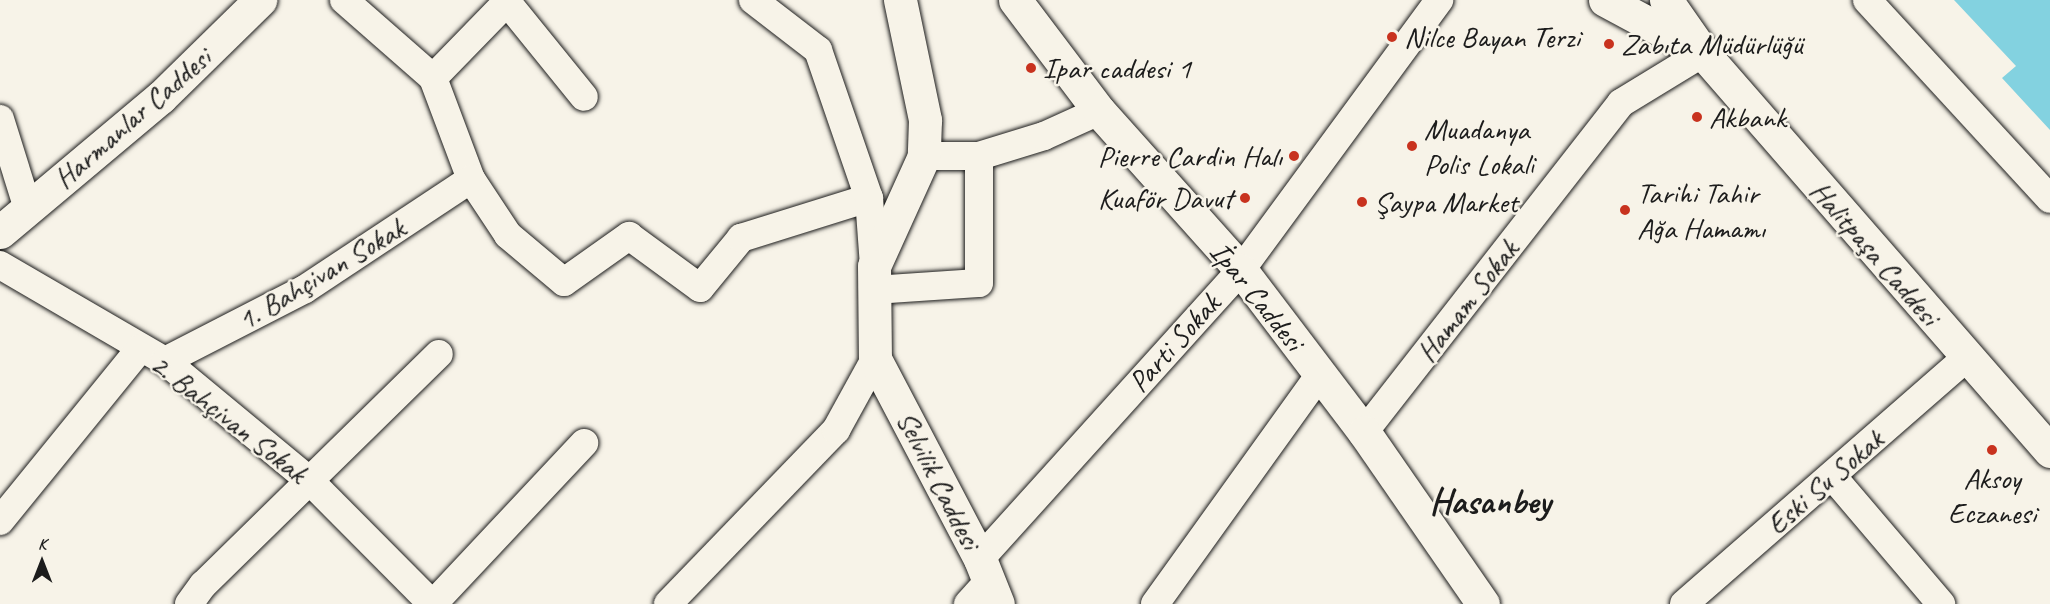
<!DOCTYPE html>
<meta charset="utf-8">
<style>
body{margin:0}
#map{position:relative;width:2050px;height:604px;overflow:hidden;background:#f7f3e8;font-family:Caveat,sans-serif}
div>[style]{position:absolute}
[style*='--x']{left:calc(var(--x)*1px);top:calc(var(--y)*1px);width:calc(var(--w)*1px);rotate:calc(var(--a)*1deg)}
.water>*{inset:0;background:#83d2e0}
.roads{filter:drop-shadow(0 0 2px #1c1c1c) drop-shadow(0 0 2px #1c1c1c)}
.street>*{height:28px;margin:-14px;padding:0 14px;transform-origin:14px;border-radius:14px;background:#f7f3e8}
.secondary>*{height:33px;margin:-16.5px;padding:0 16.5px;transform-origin:16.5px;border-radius:16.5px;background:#f7f3e8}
.dots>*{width:16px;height:16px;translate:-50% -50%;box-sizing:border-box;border:3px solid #f7f3e8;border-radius:50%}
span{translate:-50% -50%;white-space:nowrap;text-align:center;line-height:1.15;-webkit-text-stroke:5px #f7f3e8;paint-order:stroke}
.poi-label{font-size:30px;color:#1c1c1c}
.left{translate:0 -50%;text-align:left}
.right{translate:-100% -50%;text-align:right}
.street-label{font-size:30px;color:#1c1c1c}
.district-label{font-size:36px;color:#1c1c1c;font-weight:700}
.north{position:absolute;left:12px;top:532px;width:60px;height:60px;-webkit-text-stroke:4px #f7f3e8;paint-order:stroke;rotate:0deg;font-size:16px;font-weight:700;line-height:24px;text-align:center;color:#1c1c1c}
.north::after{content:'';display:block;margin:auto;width:21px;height:27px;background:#1c1c1c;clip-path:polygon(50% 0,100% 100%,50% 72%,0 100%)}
</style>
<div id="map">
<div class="water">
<div style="clip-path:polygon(1954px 0,2050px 0,2050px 130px,2002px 78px,2016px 66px)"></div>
</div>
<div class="roads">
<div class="street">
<div style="--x:344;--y:0;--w:118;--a:41.2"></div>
<div style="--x:433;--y:78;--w:108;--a:69.4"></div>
<div style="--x:471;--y:179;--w:67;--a:56.5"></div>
<div style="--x:508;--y:235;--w:73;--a:40"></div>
<div style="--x:564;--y:282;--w:80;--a:-35.3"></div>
<div style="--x:629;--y:236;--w:88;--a:36.2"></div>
<div style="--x:700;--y:288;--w:65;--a:-50.6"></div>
<div style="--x:741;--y:238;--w:134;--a:-17.4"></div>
<div style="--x:753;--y:0;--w:82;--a:37.6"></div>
<div style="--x:818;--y:50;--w:157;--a:71"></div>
<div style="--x:869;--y:198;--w:68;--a:85.8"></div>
<div style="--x:1867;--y:0;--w:270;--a:47.4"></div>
<div style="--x:507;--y:2;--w:122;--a:51"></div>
<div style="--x:433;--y:78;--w:106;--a:-45.8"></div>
<div style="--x:507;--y:2;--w:3;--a:-135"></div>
<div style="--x:0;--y:119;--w:94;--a:72.7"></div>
<div style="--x:924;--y:156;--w:55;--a:0"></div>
<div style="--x:979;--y:156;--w:68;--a:-17.1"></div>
<div style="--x:1044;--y:136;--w:60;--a:-24.4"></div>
<div style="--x:0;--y:265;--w:191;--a:30.2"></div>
<div style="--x:165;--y:361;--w:187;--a:39.6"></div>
<div style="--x:309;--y:480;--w:175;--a:45.2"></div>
<div style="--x:873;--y:290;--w:106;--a:-3.8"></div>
<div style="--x:979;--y:283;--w:127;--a:-90"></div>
<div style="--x:165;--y:361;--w:157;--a:-27.2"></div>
<div style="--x:305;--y:289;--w:199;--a:-33.5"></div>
<div style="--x:1364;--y:432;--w:417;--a:-52"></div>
<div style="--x:1621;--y:103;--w:96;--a:-31.4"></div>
<div style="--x:1833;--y:477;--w:167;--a:49.6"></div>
<div style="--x:0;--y:521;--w:222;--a:-50.9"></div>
<div style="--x:980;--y:559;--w:389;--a:-47.9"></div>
<div style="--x:1241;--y:270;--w:335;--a:-53.7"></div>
<div style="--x:189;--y:604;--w:24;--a:-54"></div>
<div style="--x:203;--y:585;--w:330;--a:-44.4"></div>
<div style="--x:433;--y:604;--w:221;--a:-46.8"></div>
<div style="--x:668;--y:604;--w:242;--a:-46"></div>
<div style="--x:836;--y:430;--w:81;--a:-61.2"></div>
<div style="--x:968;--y:604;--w:30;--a:-48"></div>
<div style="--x:1155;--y:604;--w:283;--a:-54.3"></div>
<div style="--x:1684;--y:604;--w:374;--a:-41.1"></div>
</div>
<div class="secondary">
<div style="--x:900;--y:0;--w:123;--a:78.2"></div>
<div style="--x:925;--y:120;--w:36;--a:92"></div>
<div style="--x:924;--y:156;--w:121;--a:114.4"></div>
<div style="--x:874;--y:266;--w:93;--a:89.4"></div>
<div style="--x:875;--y:359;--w:226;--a:62.3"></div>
<div style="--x:980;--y:559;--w:48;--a:68.2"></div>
<div style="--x:1015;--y:0;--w:139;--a:52.9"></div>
<div style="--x:1099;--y:111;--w:213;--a:48.2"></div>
<div style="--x:1241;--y:270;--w:203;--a:52.8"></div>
<div style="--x:1364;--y:432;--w:209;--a:55.3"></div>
<div style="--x:1605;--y:0;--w:103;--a:28.3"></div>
<div style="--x:1666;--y:0;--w:65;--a:55.1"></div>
<div style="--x:1703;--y:53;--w:528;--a:48.92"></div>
<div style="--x:0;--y:232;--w:210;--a:-40"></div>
<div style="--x:161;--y:97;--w:139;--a:-44.4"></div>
</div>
</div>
<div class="dots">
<div style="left:1392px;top:37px;background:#c8321e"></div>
<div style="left:1609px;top:44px;background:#c8321e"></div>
<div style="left:1031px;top:68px;background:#c8321e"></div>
<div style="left:1697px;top:117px;background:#c8321e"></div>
<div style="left:1412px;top:146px;background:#c8321e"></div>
<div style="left:1294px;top:156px;background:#c8321e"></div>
<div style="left:1245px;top:198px;background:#c8321e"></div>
<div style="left:1362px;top:202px;background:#c8321e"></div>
<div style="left:1625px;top:210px;background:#c8321e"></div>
<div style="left:1992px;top:450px;background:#c8321e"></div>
</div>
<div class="poi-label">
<span class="left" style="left:1404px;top:37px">Nilce Bayan Terzi</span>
<span class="left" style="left:1621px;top:44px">Zabıta Müdürlüğü</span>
<span class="left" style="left:1043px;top:68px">Ipar caddesi 1</span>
<span class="left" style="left:1709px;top:117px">Akbank</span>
<span class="left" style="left:1424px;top:146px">Muadanya<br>Polis Lokali</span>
<span class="right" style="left:1282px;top:156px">Pierre Cardin Halı</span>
<span class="left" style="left:1637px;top:210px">Tarihi Tahir<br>Ağa Hamamı</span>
<span class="right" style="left:1233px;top:198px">Kuaför Davut</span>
<span class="left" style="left:1374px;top:202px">Şaypa Market</span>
<span style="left:1992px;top:495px">Aksoy<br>Eczanesi</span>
</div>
<div class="street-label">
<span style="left:132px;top:118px;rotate:-41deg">Harmanlar Caddesi</span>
<span style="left:1875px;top:253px;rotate:49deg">Halitpaşa Caddesi</span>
<span style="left:321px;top:274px;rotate:-31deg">1. Bahçivan Sokak</span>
<span style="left:1257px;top:296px;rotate:51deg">İpar Caddesi</span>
<span style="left:1467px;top:301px;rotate:-52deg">Hamam Sokak</span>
<span style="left:1174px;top:343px;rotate:-48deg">Parti Sokak</span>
<span style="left:229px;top:418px;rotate:38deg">2. Bahçivan Sokak</span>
<span style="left:939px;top:480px;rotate:63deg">Selvilik Caddesi</span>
<span style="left:1825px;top:482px;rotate:-41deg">Eski Su Sokak</span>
</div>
<div class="district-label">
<span style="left:1490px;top:502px">Hasanbey</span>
</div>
<div class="north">K</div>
</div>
